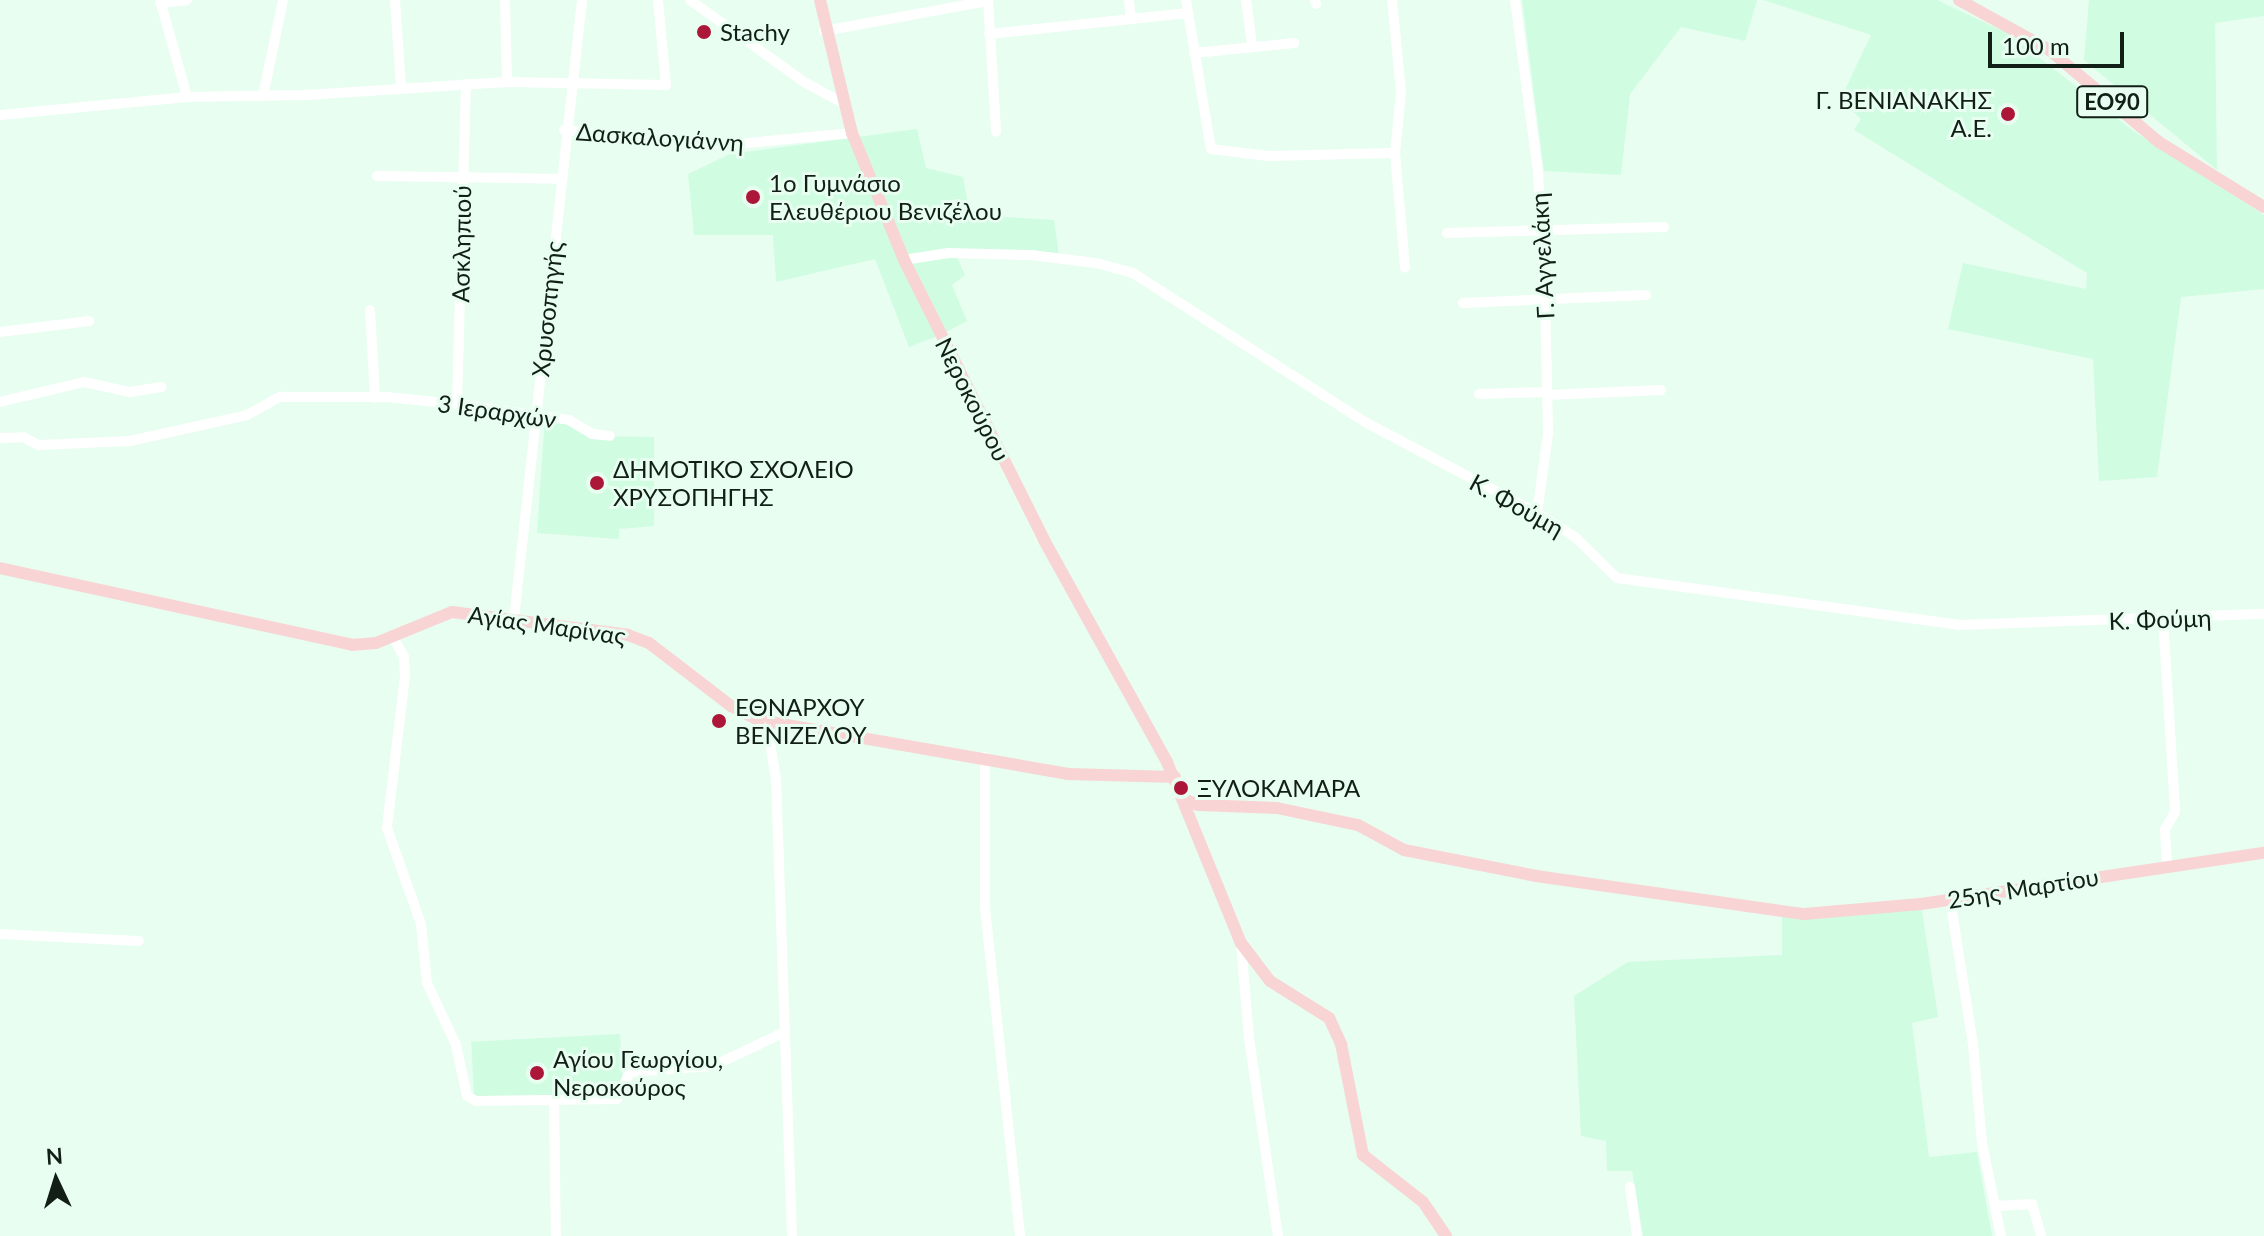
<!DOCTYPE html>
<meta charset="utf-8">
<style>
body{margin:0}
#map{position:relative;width:2264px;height:1236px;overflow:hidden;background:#e8fef0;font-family:Lato,sans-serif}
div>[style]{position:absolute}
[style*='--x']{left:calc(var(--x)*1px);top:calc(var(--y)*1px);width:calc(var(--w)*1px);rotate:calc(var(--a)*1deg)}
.built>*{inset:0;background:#d0fce2;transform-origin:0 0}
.minor>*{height:10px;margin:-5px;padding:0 5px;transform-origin:5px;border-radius:5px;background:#fff}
.major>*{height:12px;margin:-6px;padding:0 6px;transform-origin:6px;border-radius:6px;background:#f8d4d5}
.dots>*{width:22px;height:22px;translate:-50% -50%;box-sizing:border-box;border:4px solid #e8fef0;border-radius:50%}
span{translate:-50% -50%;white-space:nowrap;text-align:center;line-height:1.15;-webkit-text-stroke:6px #e8fef0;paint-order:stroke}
.shield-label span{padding:2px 6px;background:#e8fef0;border:2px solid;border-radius:6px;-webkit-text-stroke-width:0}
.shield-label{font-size:22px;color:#111f17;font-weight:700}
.poi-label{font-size:24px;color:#111f17}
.left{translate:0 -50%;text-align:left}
.right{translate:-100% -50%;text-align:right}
.street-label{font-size:24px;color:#111f17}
.north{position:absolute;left:16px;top:1140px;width:80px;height:80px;-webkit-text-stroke:6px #e8fef0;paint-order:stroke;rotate:356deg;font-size:22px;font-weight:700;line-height:32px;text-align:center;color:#111f17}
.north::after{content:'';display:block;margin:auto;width:28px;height:36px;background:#111f17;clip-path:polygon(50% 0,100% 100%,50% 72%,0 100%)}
.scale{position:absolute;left:1988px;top:32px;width:136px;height:36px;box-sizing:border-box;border:4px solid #111f17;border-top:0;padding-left:10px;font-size:24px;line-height:28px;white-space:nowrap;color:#111f17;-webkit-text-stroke:6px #e8fef0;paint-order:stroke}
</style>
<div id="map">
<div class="built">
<div style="clip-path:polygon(1522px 0,1757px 0,1745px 41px,1681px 27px,1630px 94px,1621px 175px,1544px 171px)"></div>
<div style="clip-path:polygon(1763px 0,1937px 0,2009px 34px,2132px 130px,2264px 215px,2264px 289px,2181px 297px,2157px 477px,2099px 481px,2093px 359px,1948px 329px,1963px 263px,2086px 289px,2087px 273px,1854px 130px,1861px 119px,1840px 100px,1871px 35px)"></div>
<div style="clip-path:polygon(2089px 0,2264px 0,2264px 16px,2215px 23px,2217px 170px,2084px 60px)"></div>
<div style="clip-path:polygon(917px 129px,926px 168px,963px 177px,970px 215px,1054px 220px,1059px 256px,955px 253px,965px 275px,952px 285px,967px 321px,938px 336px,909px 347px,875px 259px,776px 282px,773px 235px,694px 235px,688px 174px,730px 154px)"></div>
<div style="clip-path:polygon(545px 417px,575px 423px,596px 436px,654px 437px,654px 526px,619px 529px,619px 539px,537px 533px)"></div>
<div style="clip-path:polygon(1921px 904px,1938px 1017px,1912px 1023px,1929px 1157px,1977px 1152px,1992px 1236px,1643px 1236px,1632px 1171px,1607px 1171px,1606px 1141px,1581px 1136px,1574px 996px,1628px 962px,1782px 955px,1782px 913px)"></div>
<div style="left:620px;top:1034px;width:61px;height:149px;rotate:87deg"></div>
</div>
<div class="minor">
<div style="--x:160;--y:0;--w:101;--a:74.4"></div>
<div style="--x:395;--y:0;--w:89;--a:86.1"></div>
<div style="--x:505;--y:0;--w:82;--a:88.6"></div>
<div style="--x:690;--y:0;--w:140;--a:35.7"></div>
<div style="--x:804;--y:82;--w:44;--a:28.3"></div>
<div style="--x:988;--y:0;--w:132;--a:86.5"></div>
<div style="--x:1129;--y:0;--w:19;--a:84"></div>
<div style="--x:1186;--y:0;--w:151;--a:80.5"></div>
<div style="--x:1211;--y:149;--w:58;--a:6.9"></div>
<div style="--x:1269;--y:156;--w:126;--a:-1.4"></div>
<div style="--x:1246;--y:0;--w:45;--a:82.4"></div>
<div style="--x:1315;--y:0;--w:4;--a:76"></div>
<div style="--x:1392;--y:0;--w:92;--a:84.4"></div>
<div style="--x:1401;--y:92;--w:61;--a:95.6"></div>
<div style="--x:1395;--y:153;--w:115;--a:85"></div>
<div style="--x:1515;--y:0;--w:174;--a:82.4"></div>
<div style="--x:1538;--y:172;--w:125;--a:86.8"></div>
<div style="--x:1545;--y:297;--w:137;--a:88.7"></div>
<div style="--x:1548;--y:434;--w:80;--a:97.9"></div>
<div style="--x:160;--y:3;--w:27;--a:-6"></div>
<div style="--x:824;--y:31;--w:167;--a:-10.4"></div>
<div style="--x:989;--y:34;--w:200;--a:-6"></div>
<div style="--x:1194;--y:53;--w:101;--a:-5.7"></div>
<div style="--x:263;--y:96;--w:98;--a:-78.2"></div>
<div style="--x:0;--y:115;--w:188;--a:-5.5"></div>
<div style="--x:187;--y:97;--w:120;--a:-1"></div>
<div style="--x:307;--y:95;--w:200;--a:-3.7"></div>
<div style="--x:507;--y:82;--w:159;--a:1.1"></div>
<div style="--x:666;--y:85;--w:85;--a:-95.4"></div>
<div style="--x:564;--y:130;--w:163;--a:5.3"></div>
<div style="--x:726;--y:145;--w:127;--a:-5.4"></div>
<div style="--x:377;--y:176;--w:183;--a:0.9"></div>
<div style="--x:1447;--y:233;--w:217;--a:-1.6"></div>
<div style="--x:904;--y:260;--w:45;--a:-9"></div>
<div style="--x:948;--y:253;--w:83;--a:1.4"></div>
<div style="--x:1031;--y:255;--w:65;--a:7"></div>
<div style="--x:1096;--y:263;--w:38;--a:15"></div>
<div style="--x:1133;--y:273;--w:276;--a:32.7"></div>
<div style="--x:1365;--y:422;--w:195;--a:27.9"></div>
<div style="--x:1537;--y:513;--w:45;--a:32.3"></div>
<div style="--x:1575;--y:537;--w:59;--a:44.3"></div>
<div style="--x:1617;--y:578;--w:345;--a:7.8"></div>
<div style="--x:1959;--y:625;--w:305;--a:-2.1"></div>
<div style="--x:1463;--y:303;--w:183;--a:-2.5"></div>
<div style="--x:370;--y:310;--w:88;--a:86.7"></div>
<div style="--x:0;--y:332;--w:90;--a:-7"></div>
<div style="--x:1479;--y:394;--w:68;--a:-1.7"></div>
<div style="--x:1547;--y:395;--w:114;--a:-2.5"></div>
<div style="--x:0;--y:402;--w:86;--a:-13.4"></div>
<div style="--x:84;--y:382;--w:47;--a:12.3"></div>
<div style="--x:130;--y:392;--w:32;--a:-9"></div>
<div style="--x:457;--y:404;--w:320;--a:-88.4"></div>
<div style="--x:0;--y:438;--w:23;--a:-2"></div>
<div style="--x:23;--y:437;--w:18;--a:27"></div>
<div style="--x:39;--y:445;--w:91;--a:-2.5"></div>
<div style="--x:130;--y:441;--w:120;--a:-12.5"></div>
<div style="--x:247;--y:415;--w:38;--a:-29"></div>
<div style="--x:280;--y:397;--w:106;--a:0"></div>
<div style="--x:386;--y:397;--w:71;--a:5.6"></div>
<div style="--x:457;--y:404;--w:113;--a:8.1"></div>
<div style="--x:569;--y:420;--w:27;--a:31"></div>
<div style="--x:592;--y:434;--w:18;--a:6"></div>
<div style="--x:514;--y:619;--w:623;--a:-83.73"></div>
<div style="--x:2163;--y:619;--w:193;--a:86.4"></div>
<div style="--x:2175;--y:812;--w:20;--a:120"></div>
<div style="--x:2165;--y:829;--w:38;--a:87"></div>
<div style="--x:392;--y:636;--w:24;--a:60"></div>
<div style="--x:404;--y:657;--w:19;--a:87"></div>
<div style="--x:405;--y:676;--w:153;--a:96.8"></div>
<div style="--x:387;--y:828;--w:102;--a:70.5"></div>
<div style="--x:421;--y:924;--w:59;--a:84.2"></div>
<div style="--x:427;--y:983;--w:68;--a:64.9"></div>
<div style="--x:456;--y:1045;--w:52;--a:77.8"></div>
<div style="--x:467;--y:1096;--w:10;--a:29"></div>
<div style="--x:476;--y:1101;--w:141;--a:-0.8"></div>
<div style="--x:617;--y:1099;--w:30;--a:-64"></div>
<div style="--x:630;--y:1072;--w:83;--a:-4.1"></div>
<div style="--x:713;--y:1066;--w:80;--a:-25.3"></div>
<div style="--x:759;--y:720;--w:25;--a:63"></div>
<div style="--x:770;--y:742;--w:36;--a:81"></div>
<div style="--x:776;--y:778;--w:458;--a:88"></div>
<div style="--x:985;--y:757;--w:151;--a:90"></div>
<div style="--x:985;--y:908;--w:330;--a:83.9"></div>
<div style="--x:1950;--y:899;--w:147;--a:81"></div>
<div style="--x:1973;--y:1044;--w:99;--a:84.8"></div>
<div style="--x:1982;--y:1143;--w:95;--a:78.5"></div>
<div style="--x:0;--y:934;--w:139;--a:2.9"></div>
<div style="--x:1241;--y:943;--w:95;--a:85.2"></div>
<div style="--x:1249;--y:1038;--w:200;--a:81.7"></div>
<div style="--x:554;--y:1100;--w:136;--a:89.2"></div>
<div style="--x:1630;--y:1187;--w:49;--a:81.9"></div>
<div style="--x:1995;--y:1206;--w:37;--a:-3"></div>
<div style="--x:2032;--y:1204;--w:33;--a:74"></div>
</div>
<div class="major">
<div style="--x:820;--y:0;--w:137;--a:76.5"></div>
<div style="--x:852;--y:133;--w:137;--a:67.7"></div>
<div style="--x:904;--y:260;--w:313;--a:63.4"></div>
<div style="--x:1044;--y:540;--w:254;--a:61"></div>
<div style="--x:1167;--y:762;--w:196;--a:67.8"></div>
<div style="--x:1241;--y:943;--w:48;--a:52.7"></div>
<div style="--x:1270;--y:981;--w:70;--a:32.1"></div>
<div style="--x:1329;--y:1018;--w:29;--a:65"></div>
<div style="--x:1341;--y:1044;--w:113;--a:78.8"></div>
<div style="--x:1363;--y:1155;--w:76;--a:38.1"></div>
<div style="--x:1423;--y:1202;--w:41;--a:55.9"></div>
<div style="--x:1959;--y:0;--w:102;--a:28.8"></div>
<div style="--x:2048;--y:49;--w:145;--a:40"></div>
<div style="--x:2159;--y:142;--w:123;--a:31.8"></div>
<div style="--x:0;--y:568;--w:360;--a:12.3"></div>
<div style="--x:352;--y:645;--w:24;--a:-5"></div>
<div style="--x:376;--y:643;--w:82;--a:-22.2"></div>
<div style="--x:452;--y:612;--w:177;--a:7.4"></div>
<div style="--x:628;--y:635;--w:22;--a:21"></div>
<div style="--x:649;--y:643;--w:103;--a:37.5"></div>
<div style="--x:731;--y:706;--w:31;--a:27"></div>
<div style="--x:759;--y:720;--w:314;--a:9.9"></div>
<div style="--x:1068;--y:774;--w:107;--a:1.6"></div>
<div style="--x:1184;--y:799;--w:15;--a:23"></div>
<div style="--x:1198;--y:805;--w:79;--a:2.2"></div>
<div style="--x:1277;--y:808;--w:83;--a:11.9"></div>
<div style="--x:1358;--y:825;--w:52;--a:28.5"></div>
<div style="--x:1404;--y:850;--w:135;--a:11.1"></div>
<div style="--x:1536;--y:876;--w:271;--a:8.1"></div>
<div style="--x:1804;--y:914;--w:117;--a:-4.9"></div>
<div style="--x:1921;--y:904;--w:347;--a:-8.5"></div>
</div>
<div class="dots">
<div style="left:704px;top:32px;background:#ac1739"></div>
<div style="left:2008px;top:114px;background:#ac1739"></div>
<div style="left:753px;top:197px;background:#ac1739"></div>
<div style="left:597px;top:483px;background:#ac1739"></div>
<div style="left:719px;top:721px;background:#ac1739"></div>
<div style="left:1181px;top:788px;background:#ac1739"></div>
<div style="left:537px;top:1073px;background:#ac1739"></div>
</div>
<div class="shield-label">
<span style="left:2112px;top:102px">ΕΟ90</span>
</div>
<div class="poi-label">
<span class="left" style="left:720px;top:32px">Stachy</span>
<span class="right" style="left:1992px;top:114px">Γ. ΒΕΝΙΑΝΑΚΗΣ<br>A.E.</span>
<span class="left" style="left:769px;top:197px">1ο Γυμνάσιο<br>Ελευθέριου Βενιζέλου</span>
<span class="left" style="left:613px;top:483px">ΔΗΜΟΤΙΚΟ ΣΧΟΛΕΙΟ<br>ΧΡΥΣΟΠΗΓΗΣ</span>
<span class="left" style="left:735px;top:721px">ΕΘΝΑΡΧΟΥ<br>ΒΕΝΙΖΕΛΟΥ</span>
<span class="left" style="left:1197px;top:788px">ΞΥΛΟΚΑΜΑΡΑ</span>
<span class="left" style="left:553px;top:1073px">Αγίου Γεωργίου,<br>Νεροκούρος</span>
</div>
<div class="street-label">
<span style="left:660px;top:137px;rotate:4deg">Δασκαλογιάννη</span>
<span style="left:461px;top:244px;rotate:-89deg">Ασκληπιού</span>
<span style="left:1542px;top:256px;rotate:-93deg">Γ. Αγγελάκη</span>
<span style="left:547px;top:309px;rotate:-84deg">Χρυσοπηγής</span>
<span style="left:973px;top:399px;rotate:63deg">Νεροκούρου</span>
<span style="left:497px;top:411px;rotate:8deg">3 Ιεραρχών</span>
<span style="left:1517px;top:505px;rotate:29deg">Κ. Φούμη</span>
<span style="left:2160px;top:619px;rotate:-2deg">Κ. Φούμη</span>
<span style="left:547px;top:625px;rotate:8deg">Αγίας Μαρίνας</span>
<span style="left:2023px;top:888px;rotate:-9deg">25ης Μαρτίου</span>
</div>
<div class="north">N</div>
<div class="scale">100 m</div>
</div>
